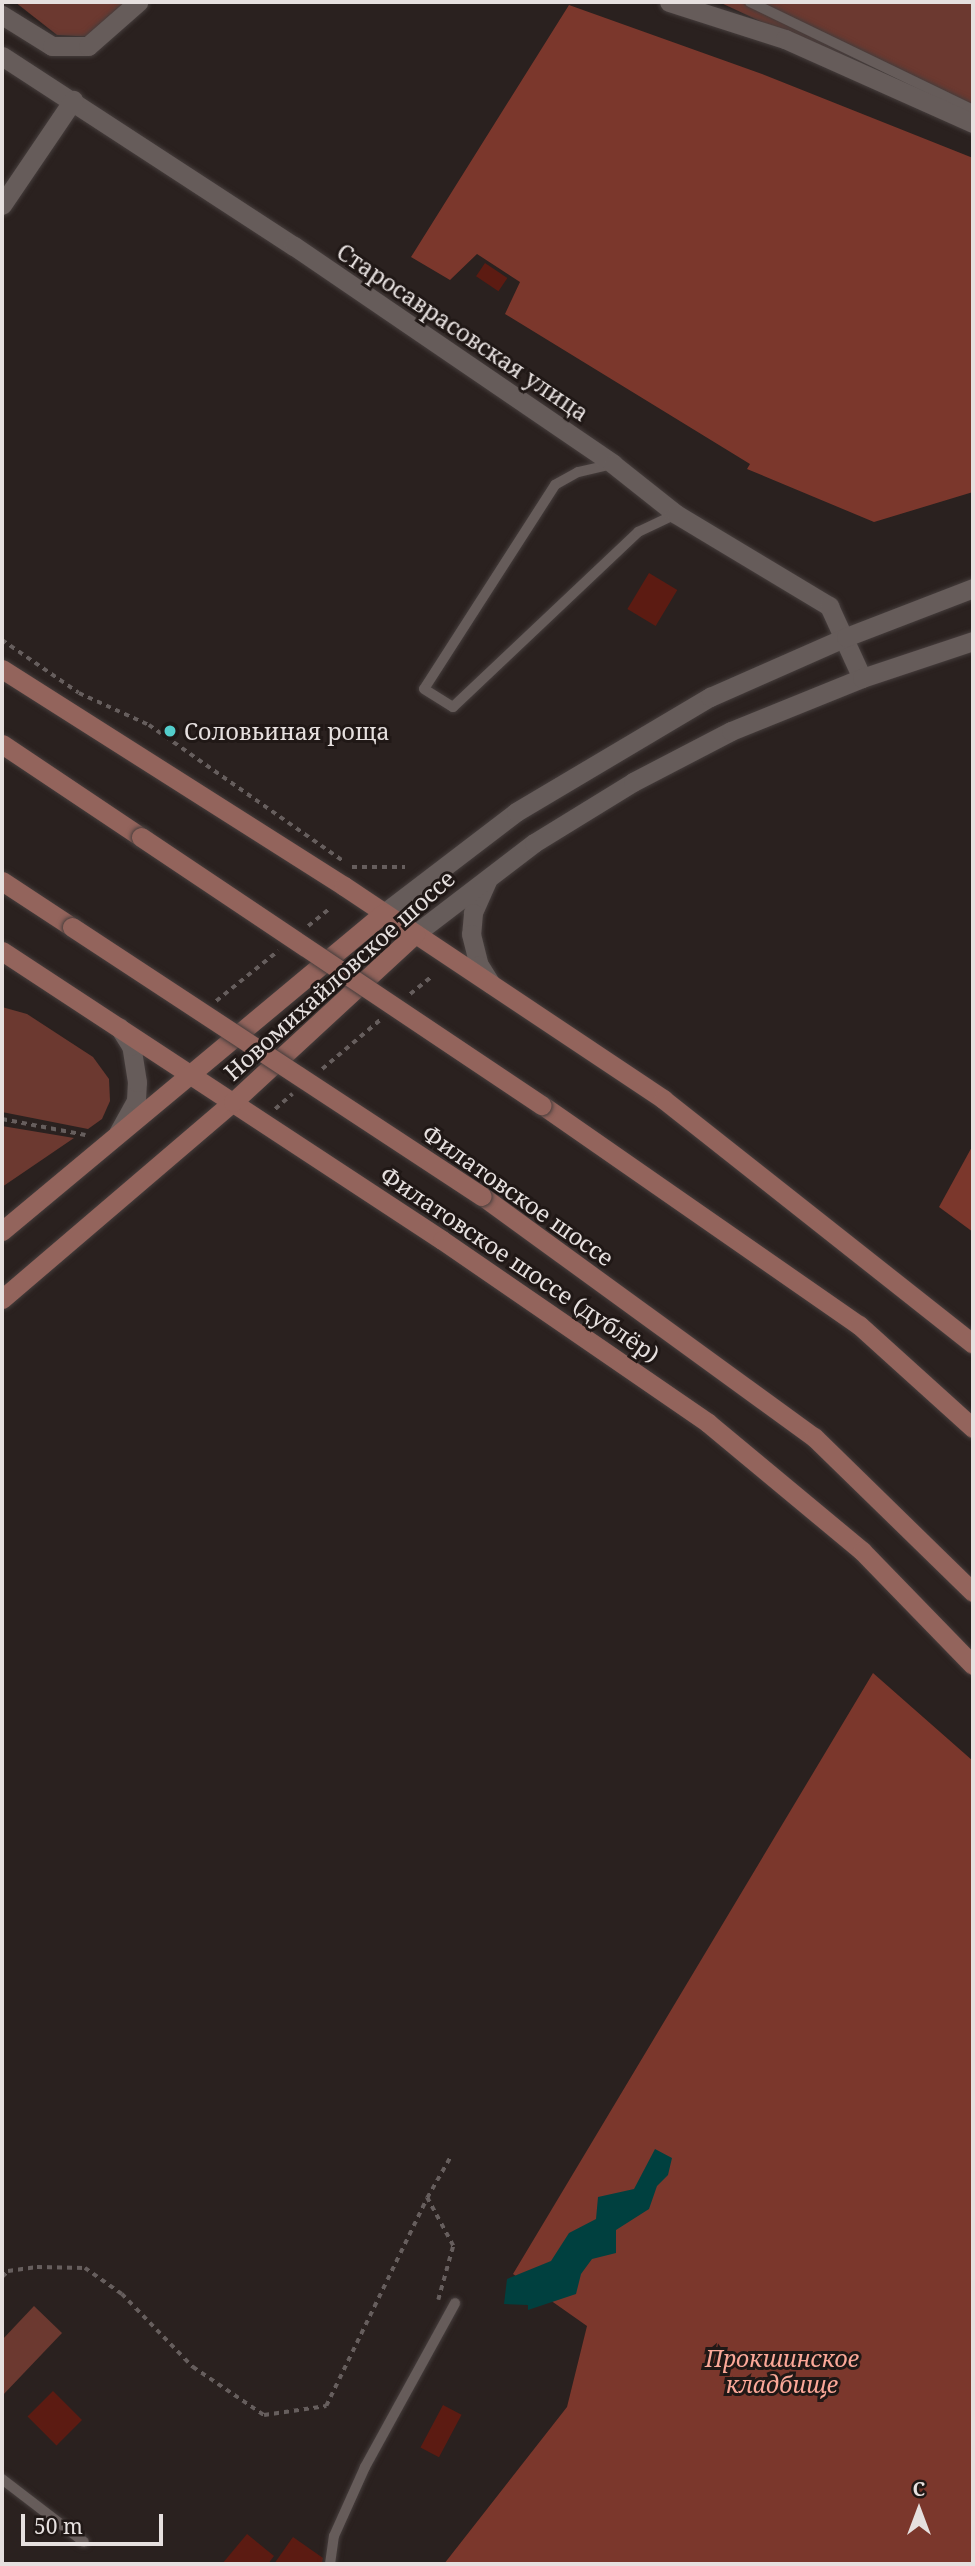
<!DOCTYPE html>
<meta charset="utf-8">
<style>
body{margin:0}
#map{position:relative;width:975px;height:2566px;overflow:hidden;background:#2a211f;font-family:"Noto Serif",serif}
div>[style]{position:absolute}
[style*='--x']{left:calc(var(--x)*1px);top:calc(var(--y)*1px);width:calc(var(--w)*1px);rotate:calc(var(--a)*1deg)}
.green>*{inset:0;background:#6c3930}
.forest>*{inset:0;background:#7b372c}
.water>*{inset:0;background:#00403f}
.building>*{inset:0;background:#5c1b12;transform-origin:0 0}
.path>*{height:3.5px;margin-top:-1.75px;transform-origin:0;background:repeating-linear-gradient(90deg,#665e5d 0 5px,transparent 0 10px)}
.roads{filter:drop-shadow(0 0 2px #453d3c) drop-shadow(0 0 2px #453d3c)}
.service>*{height:10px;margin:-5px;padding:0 5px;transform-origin:5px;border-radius:5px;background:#665c5a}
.minor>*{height:19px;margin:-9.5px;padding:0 9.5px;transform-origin:9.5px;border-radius:9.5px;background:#665c5a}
.tertiary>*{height:19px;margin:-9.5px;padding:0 9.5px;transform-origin:9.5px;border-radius:9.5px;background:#665c5a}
.secondary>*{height:19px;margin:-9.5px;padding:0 9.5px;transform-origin:9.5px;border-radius:9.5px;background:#93645c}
.bridges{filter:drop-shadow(0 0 2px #453d3c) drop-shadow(0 0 2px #453d3c)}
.secondary-bridge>*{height:19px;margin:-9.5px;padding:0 9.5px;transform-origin:9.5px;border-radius:9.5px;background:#93645c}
.dots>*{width:19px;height:19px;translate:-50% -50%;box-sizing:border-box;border:4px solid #201816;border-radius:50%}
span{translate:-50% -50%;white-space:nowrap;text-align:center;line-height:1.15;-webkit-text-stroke:6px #201816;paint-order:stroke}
.street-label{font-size:23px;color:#e6e0df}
.poi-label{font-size:23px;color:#e6e0df}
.left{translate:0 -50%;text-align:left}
.park-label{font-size:23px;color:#fba898;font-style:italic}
.frame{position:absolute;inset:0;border:4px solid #e6e0df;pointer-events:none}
.north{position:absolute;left:884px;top:2475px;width:70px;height:70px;-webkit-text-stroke:5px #201816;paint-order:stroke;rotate:0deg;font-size:19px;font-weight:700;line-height:28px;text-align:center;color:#e6e0df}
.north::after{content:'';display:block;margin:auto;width:24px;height:32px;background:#e6e0df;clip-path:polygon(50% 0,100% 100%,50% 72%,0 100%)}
.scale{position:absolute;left:21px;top:2514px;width:142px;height:32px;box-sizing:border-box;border:4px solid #e6e0df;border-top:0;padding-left:9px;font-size:21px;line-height:24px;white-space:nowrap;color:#e6e0df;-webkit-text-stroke:5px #201816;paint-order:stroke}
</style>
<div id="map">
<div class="green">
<div style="clip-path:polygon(15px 2px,142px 2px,112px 38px,57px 35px)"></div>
<div style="clip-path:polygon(719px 2px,973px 2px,973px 120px)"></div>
<div style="clip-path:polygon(2px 1007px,27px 1014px,93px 1057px,109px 1079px,110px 1101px,102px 1119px,88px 1129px,2px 1112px)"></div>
<div style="clip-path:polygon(2px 1126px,74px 1138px,2px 1187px)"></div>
<div style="clip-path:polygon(34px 2306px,62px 2333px,2px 2396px,2px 2340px)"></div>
</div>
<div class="forest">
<div style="clip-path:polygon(569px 5px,762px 74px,973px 158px,973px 492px,874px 522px,747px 469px,750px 464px,505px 314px,520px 282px,477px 254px,450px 280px,411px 257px)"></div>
<div style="clip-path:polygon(973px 1145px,973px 1232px,939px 1207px)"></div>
<div style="clip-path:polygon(873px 1673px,973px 1761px,973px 2564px,444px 2564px,567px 2407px,587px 2326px,513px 2274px)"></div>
</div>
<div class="water">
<div style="clip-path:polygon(655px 2149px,672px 2158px,668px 2175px,657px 2186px,649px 2209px,616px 2230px,616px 2253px,592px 2259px,581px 2274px,576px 2294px,528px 2310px,528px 2305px,504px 2304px,507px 2279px,551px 2261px,569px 2233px,596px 2219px,598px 2197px,634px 2189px)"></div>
</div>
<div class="building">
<div style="left:485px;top:263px;width:27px;height:16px;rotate:34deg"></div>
<div style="left:649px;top:573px;width:33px;height:42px;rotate:31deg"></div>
<div style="left:53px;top:2391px;width:41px;height:36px;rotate:45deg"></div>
<div style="left:443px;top:2405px;width:21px;height:48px;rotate:28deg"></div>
<div style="clip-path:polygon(247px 2534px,274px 2556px,268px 2564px,222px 2564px)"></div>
<div style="clip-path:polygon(293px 2537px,323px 2558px,322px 2564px,274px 2564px)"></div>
</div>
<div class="path">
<div style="--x:2;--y:640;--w:93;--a:34.5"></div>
<div style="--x:79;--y:693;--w:77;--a:24.6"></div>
<div style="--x:149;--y:725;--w:237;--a:35"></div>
<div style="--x:352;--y:867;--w:53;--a:0"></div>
<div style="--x:308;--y:926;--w:27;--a:-39"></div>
<div style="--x:410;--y:994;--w:26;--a:-39"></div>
<div style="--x:216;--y:1001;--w:80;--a:-38.9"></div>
<div style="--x:322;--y:1069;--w:76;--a:-40.2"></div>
<div style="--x:275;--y:1109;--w:23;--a:-41"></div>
<div style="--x:2;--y:1119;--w:85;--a:10.9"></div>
<div style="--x:2;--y:2277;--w:8;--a:-45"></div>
<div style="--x:8;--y:2271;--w:29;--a:-8"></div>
<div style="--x:37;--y:2267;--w:48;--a:1.2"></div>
<div style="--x:85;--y:2268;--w:45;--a:35.1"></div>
<div style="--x:122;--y:2294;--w:102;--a:45.8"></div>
<div style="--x:193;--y:2367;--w:86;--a:34.1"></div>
<div style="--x:264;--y:2415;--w:63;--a:-8.3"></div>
<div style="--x:326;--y:2406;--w:231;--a:-64.1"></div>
<div style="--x:438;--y:2300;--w:56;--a:-74.5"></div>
<div style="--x:453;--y:2246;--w:55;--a:-118.4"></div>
<div style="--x:427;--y:2198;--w:48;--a:-60.3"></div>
</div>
<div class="roads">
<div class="service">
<div style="--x:750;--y:2;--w:248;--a:25.8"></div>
<div style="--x:613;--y:464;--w:36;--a:167"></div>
<div style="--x:578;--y:472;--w:26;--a:151"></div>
<div style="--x:555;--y:485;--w:242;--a:122.7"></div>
<div style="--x:424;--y:689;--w:34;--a:32"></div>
<div style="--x:453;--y:707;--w:255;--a:-43.4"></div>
<div style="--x:638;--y:532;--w:42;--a:-25.3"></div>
<div style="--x:2;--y:2479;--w:103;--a:37.5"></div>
<div style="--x:330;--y:2564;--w:28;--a:-82"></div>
<div style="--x:334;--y:2536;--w:76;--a:-65.8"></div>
<div style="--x:365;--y:2467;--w:187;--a:-61.2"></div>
</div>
<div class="minor">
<div style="--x:669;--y:2;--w:122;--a:17.7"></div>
<div style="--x:785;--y:39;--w:206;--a:24.1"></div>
<div style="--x:2;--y:15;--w:59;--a:31.8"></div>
<div style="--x:52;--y:46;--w:36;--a:0"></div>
<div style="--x:88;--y:46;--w:67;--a:-41.3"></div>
<div style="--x:2;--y:56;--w:348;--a:33.1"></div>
<div style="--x:294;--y:246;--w:386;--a:34.3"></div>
<div style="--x:613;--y:464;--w:80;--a:38.4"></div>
<div style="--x:676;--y:514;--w:179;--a:31"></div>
<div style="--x:829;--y:606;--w:79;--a:65.4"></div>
<div style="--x:2;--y:205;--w:127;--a:-55.9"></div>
</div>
<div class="tertiary">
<div style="--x:487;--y:881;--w:35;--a:114"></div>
<div style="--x:473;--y:913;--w:21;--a:95"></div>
<div style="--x:471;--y:934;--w:32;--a:76"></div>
<div style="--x:479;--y:965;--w:22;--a:58"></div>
<div style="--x:384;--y:913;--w:166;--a:-37.4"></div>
<div style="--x:516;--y:812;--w:226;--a:-30.7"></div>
<div style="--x:710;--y:697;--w:149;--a:-23.8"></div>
<div style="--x:846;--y:637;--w:136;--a:-21.1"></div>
<div style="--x:415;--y:934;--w:150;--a:-37.4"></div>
<div style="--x:534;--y:843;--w:116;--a:-31.6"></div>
<div style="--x:633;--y:782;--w:110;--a:-27.5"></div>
<div style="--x:731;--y:731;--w:141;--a:-22"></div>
<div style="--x:862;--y:678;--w:117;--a:-18.4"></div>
<div style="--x:118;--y:1133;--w:38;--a:-61"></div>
<div style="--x:136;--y:1100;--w:18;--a:-87"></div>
<div style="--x:137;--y:1082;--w:36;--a:-99"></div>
<div style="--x:131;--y:1046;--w:22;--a:-122"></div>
</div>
<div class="secondary">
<div style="--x:2;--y:669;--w:405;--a:32.4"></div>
<div style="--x:344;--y:886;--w:384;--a:33.7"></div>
<div style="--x:663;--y:1099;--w:395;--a:38.3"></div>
<div style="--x:2;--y:744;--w:167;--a:33.8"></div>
<div style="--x:2;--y:881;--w:84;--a:33.3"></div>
<div style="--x:2;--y:951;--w:526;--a:33.3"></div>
<div style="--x:442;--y:1240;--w:323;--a:34.5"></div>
<div style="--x:708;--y:1423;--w:200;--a:39.7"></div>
<div style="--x:862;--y:1551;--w:159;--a:45.8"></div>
<div style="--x:542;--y:1105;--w:386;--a:34.8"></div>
<div style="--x:859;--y:1325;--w:154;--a:42.1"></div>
<div style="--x:482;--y:1196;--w:410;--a:36"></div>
<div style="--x:814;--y:1437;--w:222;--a:44.3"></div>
<div style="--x:2;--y:1231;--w:497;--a:-39.8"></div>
<div style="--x:2;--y:1299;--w:304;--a:-40.5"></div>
<div style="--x:233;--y:1102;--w:248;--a:-42.7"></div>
</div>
</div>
<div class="bridges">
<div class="secondary-bridge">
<div style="--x:141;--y:837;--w:482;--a:33.8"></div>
<div style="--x:72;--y:927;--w:490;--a:33.3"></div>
</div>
</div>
<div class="dots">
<div style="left:170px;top:731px;background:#53cdcb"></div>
</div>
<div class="street-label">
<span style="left:463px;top:332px;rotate:34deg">Старосаврасовская улица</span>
<span style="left:339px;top:975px;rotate:-42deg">Новомихайловское шоссе</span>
<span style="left:518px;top:1195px;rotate:35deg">Филатовское шоссе</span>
<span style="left:520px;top:1264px;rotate:34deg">Филатовское шоссе (дублёр)</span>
</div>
<div class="poi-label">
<span class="left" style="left:184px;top:731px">Соловьиная роща</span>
</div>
<div class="park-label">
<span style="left:782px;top:2371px">Прокшинское<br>кладбище</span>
</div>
<div class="frame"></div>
<div class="north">С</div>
<div class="scale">50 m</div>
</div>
